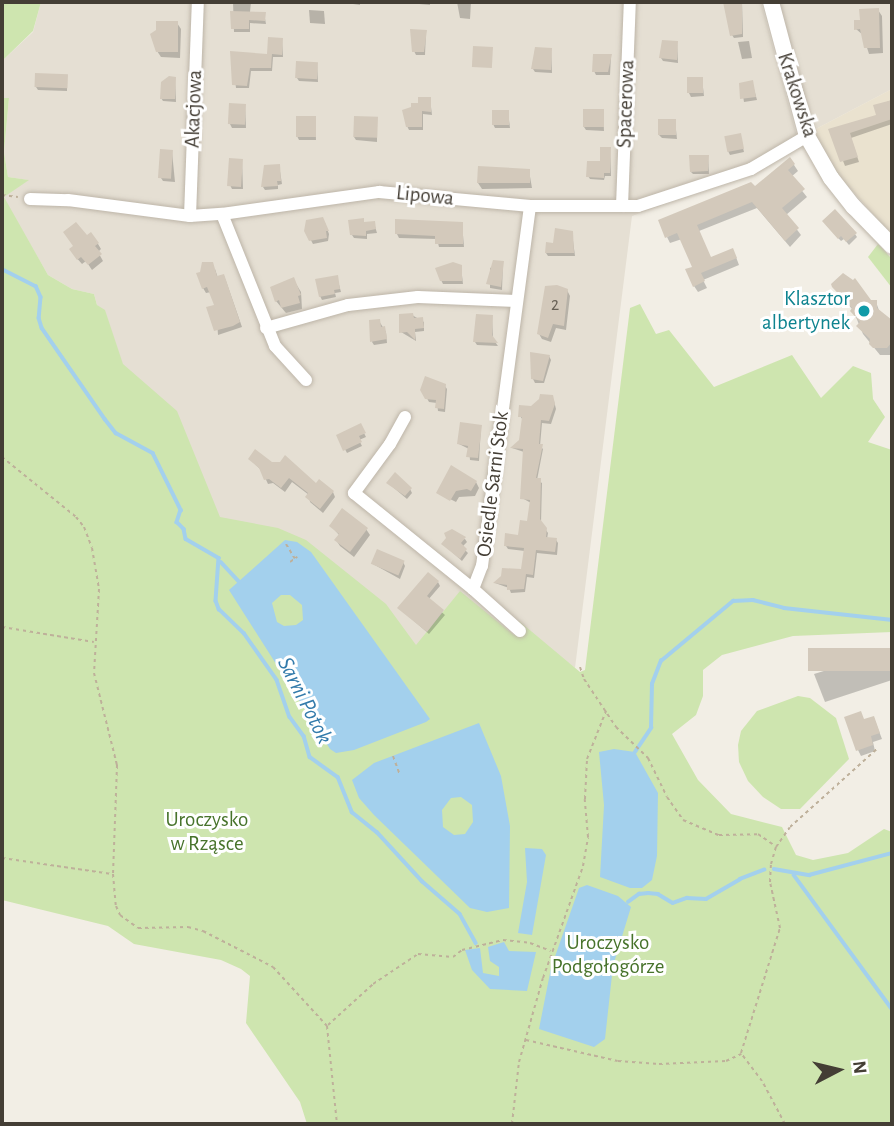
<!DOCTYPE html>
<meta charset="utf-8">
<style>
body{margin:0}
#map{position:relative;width:894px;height:1126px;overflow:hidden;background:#f2eee5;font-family:"Alegreya Sans",sans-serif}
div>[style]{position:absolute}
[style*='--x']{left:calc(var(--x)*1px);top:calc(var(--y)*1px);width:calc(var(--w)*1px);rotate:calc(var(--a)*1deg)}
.residential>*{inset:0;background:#e5dfd3}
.education>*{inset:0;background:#eae2cf}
.green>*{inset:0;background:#cee5af}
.water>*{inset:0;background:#a3d0ed}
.shadow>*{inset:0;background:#0003}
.stream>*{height:3.5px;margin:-1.75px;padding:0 1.75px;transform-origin:1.75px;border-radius:1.75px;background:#a3d0ed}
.building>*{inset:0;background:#d3c9bb;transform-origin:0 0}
.path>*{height:2px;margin-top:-1px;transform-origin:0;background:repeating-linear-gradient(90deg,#beb09a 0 3.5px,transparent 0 7px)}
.roads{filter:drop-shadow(0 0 2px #bdb5a8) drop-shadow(0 0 2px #bdb5a8)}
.minor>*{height:12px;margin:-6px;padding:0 6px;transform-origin:6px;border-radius:6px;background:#fff}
.tertiary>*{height:16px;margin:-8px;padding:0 8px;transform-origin:8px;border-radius:8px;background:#fff}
.dots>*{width:19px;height:19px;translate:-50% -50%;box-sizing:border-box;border:4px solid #fff;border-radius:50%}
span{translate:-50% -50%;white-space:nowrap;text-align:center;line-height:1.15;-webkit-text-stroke:6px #fff;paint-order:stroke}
.number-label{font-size:18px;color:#686156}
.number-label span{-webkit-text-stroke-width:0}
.street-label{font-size:21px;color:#443e35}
.culture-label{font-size:21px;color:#0d838f}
.right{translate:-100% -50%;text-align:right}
.park-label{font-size:21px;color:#47732b}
.water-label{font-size:23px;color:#337bab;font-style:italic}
.frame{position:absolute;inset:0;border:4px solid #443e35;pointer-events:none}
.north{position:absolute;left:803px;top:1035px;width:70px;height:70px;-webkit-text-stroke:5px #fff;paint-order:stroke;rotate:83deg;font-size:19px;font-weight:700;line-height:28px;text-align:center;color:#443e35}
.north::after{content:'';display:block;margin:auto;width:24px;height:32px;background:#443e35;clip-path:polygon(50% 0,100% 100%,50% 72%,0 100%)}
</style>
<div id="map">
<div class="residential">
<div style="clip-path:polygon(41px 2px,761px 2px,800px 148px,737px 177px,632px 216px,575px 668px,521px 627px,449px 721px,217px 519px,121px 369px,105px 333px,94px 294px,72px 289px,48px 275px,3px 197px,28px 180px,8px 177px,4px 152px,9px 98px,2px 98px,2px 61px,33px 32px)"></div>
<div style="clip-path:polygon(776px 2px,892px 2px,892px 89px,812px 131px)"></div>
</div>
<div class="education">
<div style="clip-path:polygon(892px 89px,892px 235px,838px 175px,812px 131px)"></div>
</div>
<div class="green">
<div style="clip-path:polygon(2px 2px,41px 2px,33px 31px,2px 61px)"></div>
<div style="clip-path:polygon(2px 98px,9px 98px,4px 152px,8px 177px,29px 180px,4px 197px,48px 275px,72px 289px,94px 294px,97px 305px,105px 310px,123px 364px,177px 411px,220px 517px,278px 528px,306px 540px,386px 604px,416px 645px,460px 591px,514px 635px,519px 621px,580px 672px,585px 670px,630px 308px,640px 304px,656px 334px,669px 330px,714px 387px,792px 355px,821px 398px,853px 366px,871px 373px,873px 399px,885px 417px,868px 442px,892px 450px,892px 632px,793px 636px,722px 655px,703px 670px,703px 696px,696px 715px,672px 734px,698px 780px,731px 814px,782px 827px,796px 855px,813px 860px,848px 853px,884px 829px,892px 832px,892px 1124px,307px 1124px,300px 1102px,246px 1023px,250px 976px,241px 969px,221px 960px,134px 944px,108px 926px,2px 900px)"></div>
<div style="clip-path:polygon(878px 244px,892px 259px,892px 288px,868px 257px)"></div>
<div style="clip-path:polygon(798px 696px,810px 698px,836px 718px,849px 759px,800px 809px,781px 809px,763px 797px,748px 781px,739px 762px,738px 745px,741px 731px,757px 711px)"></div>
</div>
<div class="water">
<div style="clip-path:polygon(evenodd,285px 540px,297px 542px,311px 552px,430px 719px,426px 722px,354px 750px,336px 753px,330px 749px,229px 590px,285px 540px,281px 595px,290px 595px,302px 605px,303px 620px,296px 625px,284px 626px,277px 622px,272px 603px,281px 595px)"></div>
<div style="clip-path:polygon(evenodd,479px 723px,501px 776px,510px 826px,509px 908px,487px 912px,470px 908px,374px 815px,359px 798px,352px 780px,374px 763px,479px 723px,461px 797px,472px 805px,473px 822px,465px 834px,454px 835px,443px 827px,442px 810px,451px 798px,461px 797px)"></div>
<div style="clip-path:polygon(614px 749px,635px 752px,658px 793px,657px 856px,652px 880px,642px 888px,630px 888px,600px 877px,604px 805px,599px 752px)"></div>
<div style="clip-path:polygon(525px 848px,542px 849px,546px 855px,532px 935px,518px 933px,527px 882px)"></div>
<div style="clip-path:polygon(587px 885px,618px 896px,631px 907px,613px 966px,605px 1039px,594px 1047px,539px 1029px,551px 968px,579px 888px)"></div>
<div style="clip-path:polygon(504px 942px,509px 951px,536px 952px,527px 991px,490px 989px,472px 970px,465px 950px,480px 948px,483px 973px,499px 976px,499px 967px,490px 961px,488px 947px)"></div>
</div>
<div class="shadow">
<div style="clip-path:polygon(233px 2px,251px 2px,250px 12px,264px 13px,266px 24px,250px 23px,250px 32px,234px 32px)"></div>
<div style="clip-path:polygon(345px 2px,360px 2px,360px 5px,346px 3px)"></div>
<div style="clip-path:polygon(418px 2px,430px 2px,430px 5px,419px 4px)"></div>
<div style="clip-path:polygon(457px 2px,471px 2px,470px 19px,460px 18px)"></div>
<div style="clip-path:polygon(725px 2px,742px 2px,743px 37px,734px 38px,732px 35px)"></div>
<div style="clip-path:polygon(309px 10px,324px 11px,325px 24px,310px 23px)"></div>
<div style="clip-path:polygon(878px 10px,882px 16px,883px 53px,869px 54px,863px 35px,856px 29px)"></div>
<div style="clip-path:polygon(177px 23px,181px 29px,180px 58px,161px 57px,157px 51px)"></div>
<div style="clip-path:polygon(426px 32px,425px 55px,416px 55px,414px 51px)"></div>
<div style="clip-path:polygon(282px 40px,283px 57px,273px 57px,272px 71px,251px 71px,249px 88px,236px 88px,232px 53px,269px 56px)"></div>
<div style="clip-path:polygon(749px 41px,752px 58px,742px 59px,738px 42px)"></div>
<div style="clip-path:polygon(677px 43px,678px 63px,663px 61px,661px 58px)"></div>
<div style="clip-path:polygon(551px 49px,552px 73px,535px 72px,533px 69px)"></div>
<div style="clip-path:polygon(611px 56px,610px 75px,596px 75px,594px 71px)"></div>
<div style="clip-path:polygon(317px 64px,318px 82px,299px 81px,297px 78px)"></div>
<div style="clip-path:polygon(67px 76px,67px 91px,38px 90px,36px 87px)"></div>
<div style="clip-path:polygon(175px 79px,176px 102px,163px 101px,161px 98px)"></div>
<div style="clip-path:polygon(702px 79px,704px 96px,691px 97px,689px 93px)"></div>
<div style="clip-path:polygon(752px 82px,757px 100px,744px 102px,741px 84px)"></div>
<div style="clip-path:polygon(430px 99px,432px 115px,423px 114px,423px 130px,409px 130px,407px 126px,420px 104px)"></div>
<div style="clip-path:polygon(892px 100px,892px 124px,851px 138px,859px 162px,845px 166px,831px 130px,879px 116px,876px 106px)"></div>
<div style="clip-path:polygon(245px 105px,246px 128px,232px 128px,230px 124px)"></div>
<div style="clip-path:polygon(603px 111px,604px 131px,586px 130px,584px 127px)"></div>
<div style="clip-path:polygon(508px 112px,510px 128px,495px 128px,493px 124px)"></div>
<div style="clip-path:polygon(315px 118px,316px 140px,299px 140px,297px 136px)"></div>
<div style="clip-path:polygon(377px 119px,377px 142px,356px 140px,354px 137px)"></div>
<div style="clip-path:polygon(675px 121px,677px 139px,662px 138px,659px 135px)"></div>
<div style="clip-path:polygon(740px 135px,744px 152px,730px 155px,728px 151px)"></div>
<div style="clip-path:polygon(610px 149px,611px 176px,605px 176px,604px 180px,590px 179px,588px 176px)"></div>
<div style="clip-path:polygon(172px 152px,175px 182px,163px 181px,161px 178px)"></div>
<div style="clip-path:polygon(708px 157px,709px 174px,693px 174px,691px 172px)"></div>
<div style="clip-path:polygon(790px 159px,798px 171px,791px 177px,807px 197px,786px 215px,801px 235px,790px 247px,757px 208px,699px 231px,711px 259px,736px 257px,739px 265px,703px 280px,707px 288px,698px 292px,694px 286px,694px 268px,682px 239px,670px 243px,667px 237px,755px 188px)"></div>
<div style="clip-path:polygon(242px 160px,243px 189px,232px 189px,230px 185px)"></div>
<div style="clip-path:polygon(279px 165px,282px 184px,278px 185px,278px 189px,265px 190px,263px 187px)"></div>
<div style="clip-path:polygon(529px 171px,532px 188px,482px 189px,478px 183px)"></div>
<div style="clip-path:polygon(363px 220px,365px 224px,374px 223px,377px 233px,367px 234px,367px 239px,354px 238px,352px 235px)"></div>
<div style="clip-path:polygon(325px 223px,329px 234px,328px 241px,313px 244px,306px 231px)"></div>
<div style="clip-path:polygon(462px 223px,464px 247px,439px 247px,437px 239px,399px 238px,397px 234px)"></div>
<div style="clip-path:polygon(826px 225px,855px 234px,857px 237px,849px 245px,844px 239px,841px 241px)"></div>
<div style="clip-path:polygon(572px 233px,575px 256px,548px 256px,546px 253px,555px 245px)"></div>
<div style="clip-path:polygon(86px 237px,98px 244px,101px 249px,98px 252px,103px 261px,92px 270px,86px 261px,82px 264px,74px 255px)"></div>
<div style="clip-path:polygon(503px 263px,502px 290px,490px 288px,490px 268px)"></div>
<div style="clip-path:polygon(461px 267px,463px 284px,443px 284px,441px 280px)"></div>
<div style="clip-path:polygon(215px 269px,218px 278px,224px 276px,226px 281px,242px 327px,218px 335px,216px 306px,211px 292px,206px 293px,203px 288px)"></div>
<div style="clip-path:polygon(337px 277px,341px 292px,335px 293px,336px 297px,322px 300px,320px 296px)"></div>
<div style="clip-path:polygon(293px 279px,301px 292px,302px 309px,286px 313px,276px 301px)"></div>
<div style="clip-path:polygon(567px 290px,570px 296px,566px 330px,556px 328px,551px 342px,542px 339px,539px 334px)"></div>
<div style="clip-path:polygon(838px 293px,876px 302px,880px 313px,892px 324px,891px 355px,880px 355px,863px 334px,853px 310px)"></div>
<div style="clip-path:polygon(412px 315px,424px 322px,424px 331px,415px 332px,416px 341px,401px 332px)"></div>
<div style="clip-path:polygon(492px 317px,493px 339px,498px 346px,477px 345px,475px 342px)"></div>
<div style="clip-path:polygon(379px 321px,386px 332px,387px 343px,374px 345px,372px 342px)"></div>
<div style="clip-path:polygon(549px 356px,551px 360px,544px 383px,535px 383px,533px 379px)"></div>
<div style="clip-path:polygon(444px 385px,447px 389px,445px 412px,438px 411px,437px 403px,429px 402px,422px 389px)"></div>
<div style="clip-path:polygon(554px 401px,556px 409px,551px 424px,542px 423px,540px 446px,543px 449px,537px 480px,542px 483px,541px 523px,548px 533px,547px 539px,556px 540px,558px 543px,557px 555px,537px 553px,534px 578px,527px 577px,525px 592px,511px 593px,509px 588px,495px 583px,523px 570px,525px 551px,508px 549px,506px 546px,520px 537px,529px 523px,531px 503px,522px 498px,524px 452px,512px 448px,521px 441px,523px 420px,520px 416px)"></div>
<div style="clip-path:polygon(360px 425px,366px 437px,359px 440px,362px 446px,347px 453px,338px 436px)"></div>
<div style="clip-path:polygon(481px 427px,479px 461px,470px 460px,469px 449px,459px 444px)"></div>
<div style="clip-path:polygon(250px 459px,271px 464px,333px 492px,335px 497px,323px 513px,310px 502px,309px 495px,292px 482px,285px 492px,273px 483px,268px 484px,262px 471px)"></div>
<div style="clip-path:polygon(476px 482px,479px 488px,475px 496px,459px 497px,456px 502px,438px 493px)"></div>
<div style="clip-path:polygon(388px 483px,410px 489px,412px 493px,407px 499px)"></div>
<div style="clip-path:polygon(331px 526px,366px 529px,370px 535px,354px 557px,340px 546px,336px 540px,340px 536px)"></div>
<div style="clip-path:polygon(465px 539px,467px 542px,462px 547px,468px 553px,462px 561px,443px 544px)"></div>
<div style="clip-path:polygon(403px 562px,405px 566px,400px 579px,373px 564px)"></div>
<div style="clip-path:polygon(438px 582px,440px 586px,428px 600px,445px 615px,429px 634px,399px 608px)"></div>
<div style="clip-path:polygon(892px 650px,892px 680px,825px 702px,814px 674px)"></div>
<div style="clip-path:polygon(874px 718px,882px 739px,873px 742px,875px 751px,861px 756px,858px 750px,864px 721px)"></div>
</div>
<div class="stream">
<div style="--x:2;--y:269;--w:38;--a:27"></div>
<div style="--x:36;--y:286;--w:12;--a:66"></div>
<div style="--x:41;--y:297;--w:21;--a:95"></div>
<div style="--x:39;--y:318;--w:10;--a:73"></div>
<div style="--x:42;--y:328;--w:111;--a:55.3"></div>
<div style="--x:105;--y:419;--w:18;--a:52"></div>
<div style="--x:116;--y:433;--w:42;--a:28.4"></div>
<div style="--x:153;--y:453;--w:64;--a:63.8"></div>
<div style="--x:181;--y:510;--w:13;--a:108"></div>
<div style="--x:177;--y:522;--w:10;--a:45"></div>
<div style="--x:184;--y:529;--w:10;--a:79"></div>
<div style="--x:186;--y:539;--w:38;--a:30"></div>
<div style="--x:219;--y:558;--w:43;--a:94"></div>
<div style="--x:216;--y:601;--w:9;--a:69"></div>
<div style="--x:219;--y:609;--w:35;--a:44"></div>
<div style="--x:244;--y:633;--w:57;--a:54.9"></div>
<div style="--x:277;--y:680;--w:39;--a:71"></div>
<div style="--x:290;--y:717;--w:24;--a:54"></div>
<div style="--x:304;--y:736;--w:22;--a:74"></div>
<div style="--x:310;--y:757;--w:34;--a:36"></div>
<div style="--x:338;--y:777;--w:38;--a:68"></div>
<div style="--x:352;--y:812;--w:32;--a:39"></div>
<div style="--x:377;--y:832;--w:67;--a:47.4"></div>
<div style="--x:422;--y:881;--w:50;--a:41"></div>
<div style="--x:460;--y:914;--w:33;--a:61"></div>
<div style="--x:221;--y:562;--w:26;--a:47"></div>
<div style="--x:635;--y:752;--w:29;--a:-56"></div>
<div style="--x:651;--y:728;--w:44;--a:-88.7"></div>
<div style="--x:652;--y:684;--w:25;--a:-69"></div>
<div style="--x:661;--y:661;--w:94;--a:-39.8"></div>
<div style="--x:733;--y:601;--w:20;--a:-3"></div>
<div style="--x:753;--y:600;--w:32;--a:14"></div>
<div style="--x:784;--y:608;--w:109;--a:6.3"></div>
<div style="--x:774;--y:869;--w:36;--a:10"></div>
<div style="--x:809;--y:875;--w:86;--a:-14.8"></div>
<div style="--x:794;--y:875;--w:166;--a:53.8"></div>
<div style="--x:628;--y:902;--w:14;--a:-36"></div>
<div style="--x:639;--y:894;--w:9;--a:-6"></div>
<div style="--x:648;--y:893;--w:10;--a:6"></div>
<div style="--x:658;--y:894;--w:17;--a:31"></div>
<div style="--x:673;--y:903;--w:15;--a:-20"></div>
<div style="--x:687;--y:898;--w:19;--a:3"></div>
<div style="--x:706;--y:899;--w:39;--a:-30"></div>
<div style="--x:740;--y:879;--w:26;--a:-21"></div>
</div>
<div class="building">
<div style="clip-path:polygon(723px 2px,742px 2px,742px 34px,730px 36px)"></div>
<div style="clip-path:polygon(879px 8px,880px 48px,864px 48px,860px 29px,854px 30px,854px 20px,860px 20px,859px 9px)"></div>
<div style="clip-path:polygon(230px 11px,266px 12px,265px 21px,249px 20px,249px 29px,231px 29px)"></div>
<div style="clip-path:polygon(156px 21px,178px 21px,178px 52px,156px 52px,150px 34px,156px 30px)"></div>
<div style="clip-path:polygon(410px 29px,427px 30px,424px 52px,412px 52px)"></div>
<div style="clip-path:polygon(268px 37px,283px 38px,282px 55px,272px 54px,271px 68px,250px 68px,247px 86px,232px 85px,230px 51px,267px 54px)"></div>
<div style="clip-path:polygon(662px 40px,678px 41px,677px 60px,659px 58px)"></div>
<div style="left:473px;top:46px;width:20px;height:21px;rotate:3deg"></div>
<div style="clip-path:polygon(535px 47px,552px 48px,551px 70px,531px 69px)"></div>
<div style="clip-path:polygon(593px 54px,612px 54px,608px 72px,592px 72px)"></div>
<div style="left:296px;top:61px;width:22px;height:17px;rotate:3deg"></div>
<div style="left:35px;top:73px;width:33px;height:14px;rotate:2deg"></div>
<div style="clip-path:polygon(169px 76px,176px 77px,175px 99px,160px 99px,161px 82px)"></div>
<div style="left:703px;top:77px;width:16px;height:16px;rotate:90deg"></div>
<div style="clip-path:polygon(753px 80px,756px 97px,740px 99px,739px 83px)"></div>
<div style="clip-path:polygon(418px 97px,431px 97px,431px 112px,422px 111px,422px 127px,406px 127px,402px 110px,411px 107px,411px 103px,418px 103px)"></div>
<div style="clip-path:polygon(892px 100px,892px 119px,850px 133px,858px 157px,840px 162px,828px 129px,876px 115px,873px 105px)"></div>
<div style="left:229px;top:103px;width:17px;height:21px;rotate:3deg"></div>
<div style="left:583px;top:109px;width:21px;height:18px"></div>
<div style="left:492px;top:110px;width:17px;height:15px"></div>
<div style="left:296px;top:116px;width:20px;height:21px"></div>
<div style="left:354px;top:116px;width:24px;height:21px;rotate:2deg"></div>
<div style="left:658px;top:119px;width:18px;height:16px"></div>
<div style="left:741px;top:133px;width:16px;height:17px;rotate:79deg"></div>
<div style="clip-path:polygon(600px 147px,611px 147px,610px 173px,604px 173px,604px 178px,586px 177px,587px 161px,600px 161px)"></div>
<div style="left:160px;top:149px;width:13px;height:29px;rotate:4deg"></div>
<div style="clip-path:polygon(689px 155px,709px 155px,708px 171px,690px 172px)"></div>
<div style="clip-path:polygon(790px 157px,795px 164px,788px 170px,805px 189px,782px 208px,799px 228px,785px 241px,752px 202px,697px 225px,711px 257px,733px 248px,737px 258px,701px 273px,705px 281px,693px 287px,685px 269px,692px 267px,677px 233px,665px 238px,658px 220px,751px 182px,755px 186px)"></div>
<div style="left:229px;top:158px;width:14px;height:28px;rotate:4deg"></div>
<div style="clip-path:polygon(280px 164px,281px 181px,277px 181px,278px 186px,261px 187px,264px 165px)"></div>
<div style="clip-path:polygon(478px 166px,530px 169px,530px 183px,477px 183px)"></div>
<div style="clip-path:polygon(835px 209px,857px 233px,846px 242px,841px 236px,838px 239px,822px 221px)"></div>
<div style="clip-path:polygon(323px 217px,329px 231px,326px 231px,327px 238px,309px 241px,304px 231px,306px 220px)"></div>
<div style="clip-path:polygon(364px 218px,364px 222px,375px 221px,376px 229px,366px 231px,366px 236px,350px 235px,348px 220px)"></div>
<div style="clip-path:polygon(395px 219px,463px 222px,463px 244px,435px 244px,435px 236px,395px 234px)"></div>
<div style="clip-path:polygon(76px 222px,87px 235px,91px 232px,99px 243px,95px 246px,102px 254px,88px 265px,81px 257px,77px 260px,69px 249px,73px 246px,63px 232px)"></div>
<div style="clip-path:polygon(555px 228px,573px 231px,574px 253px,545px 253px,546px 242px,553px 243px)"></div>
<div style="clip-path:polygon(493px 260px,504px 261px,501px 287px,486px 284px)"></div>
<div style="clip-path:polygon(202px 262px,213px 262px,217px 276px,224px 274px,240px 322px,233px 326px,214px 331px,206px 307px,214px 305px,207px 287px,202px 289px,196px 273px,200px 272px)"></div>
<div style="clip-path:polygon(453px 262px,462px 265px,462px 281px,440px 281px,435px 268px)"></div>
<div style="clip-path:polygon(843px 273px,853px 280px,855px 278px,871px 300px,877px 300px,877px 308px,892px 320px,892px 342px,887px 348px,873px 348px,869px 344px,870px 339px,856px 326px,860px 322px,850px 311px,852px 308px,832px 287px,831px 284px)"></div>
<div style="clip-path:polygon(338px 275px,340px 289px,334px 290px,335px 294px,319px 297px,315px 279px)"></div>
<div style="clip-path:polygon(294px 277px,301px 295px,298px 296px,300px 303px,281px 308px,279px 300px,275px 302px,270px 287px)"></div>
<div style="clip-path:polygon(557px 285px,568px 289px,564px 326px,553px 324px,548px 338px,537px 334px,545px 286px)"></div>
<div style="clip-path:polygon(413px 313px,414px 318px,423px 317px,424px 328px,415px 329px,415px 340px,407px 332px,399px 333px,399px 314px)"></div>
<div style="clip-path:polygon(476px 314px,493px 315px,492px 335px,498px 343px,473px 342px)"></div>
<div style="clip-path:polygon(380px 319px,381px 327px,385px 326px,387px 339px,370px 342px,369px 320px)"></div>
<div style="clip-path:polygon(530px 352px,550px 355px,543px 381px,531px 379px)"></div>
<div style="clip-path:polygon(425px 376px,446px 384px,444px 409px,435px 408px,436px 400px,425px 399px,420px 390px)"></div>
<div style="clip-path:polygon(540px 394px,553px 395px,555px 404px,549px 421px,541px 420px,539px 444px,543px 444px,536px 478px,541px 478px,540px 519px,547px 528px,546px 537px,557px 538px,555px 552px,536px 550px,533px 575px,526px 574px,524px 589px,507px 590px,507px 585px,493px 583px,501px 576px,502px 568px,521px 569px,524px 548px,504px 546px,505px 533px,518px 535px,520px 520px,527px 521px,530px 500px,520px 499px,523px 449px,510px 448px,519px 440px,522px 417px,518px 417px,519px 405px,531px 406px,539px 399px)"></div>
<div style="clip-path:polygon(460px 422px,482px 425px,478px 458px,466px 457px,468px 446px,457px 444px)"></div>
<div style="clip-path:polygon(361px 423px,366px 433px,359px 436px,362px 442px,343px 451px,336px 435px)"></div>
<div style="clip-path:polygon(255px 449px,272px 462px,280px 462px,285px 455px,316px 483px,319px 479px,334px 491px,320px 509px,305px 497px,308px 493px,289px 478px,281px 488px,269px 479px,264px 480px,259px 468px,248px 459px)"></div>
<div style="clip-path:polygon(451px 465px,477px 481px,471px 491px,467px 489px,456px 491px,450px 501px,436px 493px)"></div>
<div style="clip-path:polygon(395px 472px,412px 488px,405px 496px,386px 483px)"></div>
<div style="clip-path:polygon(342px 508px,368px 528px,350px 552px,334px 540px,339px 534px,329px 526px)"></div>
<div style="clip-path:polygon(452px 529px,466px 537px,461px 543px,467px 549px,460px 559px,441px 544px,446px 538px,444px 533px)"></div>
<div style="left:377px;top:549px;width:30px;height:16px;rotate:23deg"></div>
<div style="clip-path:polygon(428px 572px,439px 581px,427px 596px,444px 610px,427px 632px,397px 608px)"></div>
<div style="left:892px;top:648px;width:23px;height:84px;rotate:90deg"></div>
<div style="clip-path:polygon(861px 711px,864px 719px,874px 716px,880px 733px,871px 736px,873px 745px,856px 751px,844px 717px)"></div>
</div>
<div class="path">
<div style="--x:2;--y:195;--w:16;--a:7"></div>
<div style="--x:2;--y:457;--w:95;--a:39"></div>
<div style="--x:76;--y:517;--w:13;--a:51"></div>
<div style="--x:84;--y:527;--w:22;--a:69"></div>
<div style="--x:92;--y:548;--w:42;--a:80.3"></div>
<div style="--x:99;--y:589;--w:84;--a:93.4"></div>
<div style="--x:94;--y:673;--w:95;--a:76"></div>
<div style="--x:117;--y:765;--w:109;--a:92.1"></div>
<div style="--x:113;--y:874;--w:32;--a:85"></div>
<div style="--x:116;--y:906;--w:10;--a:66"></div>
<div style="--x:120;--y:915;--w:22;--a:36"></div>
<div style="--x:138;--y:928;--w:50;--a:-1.1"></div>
<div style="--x:188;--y:927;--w:16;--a:15"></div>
<div style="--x:203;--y:931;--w:79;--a:27.2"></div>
<div style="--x:273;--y:967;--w:80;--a:47.5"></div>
<div style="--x:327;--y:1026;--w:99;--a:84.2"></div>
<div style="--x:286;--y:544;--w:17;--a:59"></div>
<div style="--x:290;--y:562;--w:9;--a:-36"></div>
<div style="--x:2;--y:627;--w:93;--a:9.3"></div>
<div style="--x:580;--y:667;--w:13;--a:72"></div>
<div style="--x:584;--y:679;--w:58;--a:56.3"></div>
<div style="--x:616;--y:727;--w:45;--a:44.1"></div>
<div style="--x:648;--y:758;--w:43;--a:64"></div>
<div style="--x:667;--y:797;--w:28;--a:55"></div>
<div style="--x:683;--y:820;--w:39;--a:23"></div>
<div style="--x:719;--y:835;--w:39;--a:-1"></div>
<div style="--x:758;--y:834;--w:21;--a:35"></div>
<div style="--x:393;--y:756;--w:20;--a:70"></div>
<div style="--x:2;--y:858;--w:111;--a:8.3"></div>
<div style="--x:328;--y:1025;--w:61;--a:-42.3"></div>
<div style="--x:373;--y:984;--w:54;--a:-33.7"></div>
<div style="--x:418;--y:954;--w:35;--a:5"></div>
<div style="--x:453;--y:957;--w:11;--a:-38"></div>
<div style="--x:462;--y:950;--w:42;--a:-13.7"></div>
<div style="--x:503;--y:940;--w:27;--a:6"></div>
<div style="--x:530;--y:943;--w:22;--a:21"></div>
<div style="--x:526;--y:1040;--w:94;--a:12.9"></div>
<div style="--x:618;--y:1061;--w:41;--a:4.2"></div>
<div style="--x:659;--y:1064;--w:67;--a:-2.6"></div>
<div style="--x:726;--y:1061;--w:17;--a:-25"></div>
<div style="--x:512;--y:1124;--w:62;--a:-83.6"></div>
<div style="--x:519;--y:1062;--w:87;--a:-74.1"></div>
<div style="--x:543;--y:978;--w:119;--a:-70.3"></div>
<div style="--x:583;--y:866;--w:29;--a:-80"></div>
<div style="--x:588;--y:837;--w:38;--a:-95"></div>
<div style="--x:585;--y:799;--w:40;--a:-87.1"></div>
<div style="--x:587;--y:759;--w:52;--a:-68.4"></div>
<div style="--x:785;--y:1124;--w:49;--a:-118.1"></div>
<div style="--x:762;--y:1081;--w:35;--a:-127"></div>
<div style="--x:741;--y:1053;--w:131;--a:-72.7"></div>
<div style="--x:780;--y:928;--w:47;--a:-102.3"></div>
<div style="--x:770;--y:882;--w:18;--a:-87"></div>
<div style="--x:771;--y:864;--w:18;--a:-74"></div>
<div style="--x:776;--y:847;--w:24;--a:-55"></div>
<div style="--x:790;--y:827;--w:117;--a:-41.9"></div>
</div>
<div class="roads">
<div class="minor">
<div style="--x:30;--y:199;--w:38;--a:2"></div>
<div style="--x:68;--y:200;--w:123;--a:7.5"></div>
<div style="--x:190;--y:216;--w:32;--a:-4"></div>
<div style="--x:222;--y:214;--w:159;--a:-8"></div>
<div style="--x:379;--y:192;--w:152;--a:5.3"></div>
<div style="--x:530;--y:206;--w:108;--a:0"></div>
<div style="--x:638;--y:206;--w:119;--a:-18.1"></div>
<div style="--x:751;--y:169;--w:65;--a:-30.5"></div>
<div style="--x:622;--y:206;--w:204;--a:-87.8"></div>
<div style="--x:222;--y:214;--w:142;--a:68.1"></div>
<div style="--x:275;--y:346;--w:46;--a:47.6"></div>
<div style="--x:190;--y:216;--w:214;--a:-87.9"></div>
<div style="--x:266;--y:328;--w:85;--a:-15.7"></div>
<div style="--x:348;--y:305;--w:70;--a:-6.5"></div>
<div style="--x:418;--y:297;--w:98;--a:2.3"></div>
<div style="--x:405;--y:417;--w:31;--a:119"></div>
<div style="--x:390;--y:444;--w:61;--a:126.3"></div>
<div style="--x:354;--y:493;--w:153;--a:38.9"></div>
<div style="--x:473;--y:589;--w:25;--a:-69"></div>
<div style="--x:482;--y:566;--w:363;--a:-82.4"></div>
<div style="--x:473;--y:589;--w:63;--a:41.8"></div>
</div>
<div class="tertiary">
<div style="--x:771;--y:2;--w:139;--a:75"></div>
<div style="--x:807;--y:136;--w:48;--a:60.3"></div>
<div style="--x:831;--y:178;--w:37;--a:52"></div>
<div style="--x:854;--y:207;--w:54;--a:45.7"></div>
</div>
</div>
<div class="dots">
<div style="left:864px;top:311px;background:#0f9aa8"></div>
</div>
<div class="number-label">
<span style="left:555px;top:305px">2</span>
</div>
<div class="street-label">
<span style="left:797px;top:95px;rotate:72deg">Krakowska</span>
<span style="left:626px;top:104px;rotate:-88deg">Spacerowa</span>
<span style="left:194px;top:109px;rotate:-88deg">Akacjowa</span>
<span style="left:425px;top:196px;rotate:6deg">Lipowa</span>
<span style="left:493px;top:484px;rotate:-83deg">Osiedle Sarni Stok</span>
</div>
<div class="culture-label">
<span class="right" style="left:850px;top:311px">Klasztor<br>albertynek</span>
</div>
<div class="park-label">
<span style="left:207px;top:832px">Uroczysko<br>w Rząsce</span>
<span style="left:608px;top:955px">Uroczysko<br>Podgołogórze</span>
</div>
<div class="water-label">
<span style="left:304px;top:701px;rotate:63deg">Sarni Potok</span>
</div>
<div class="frame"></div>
<div class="north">N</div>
</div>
